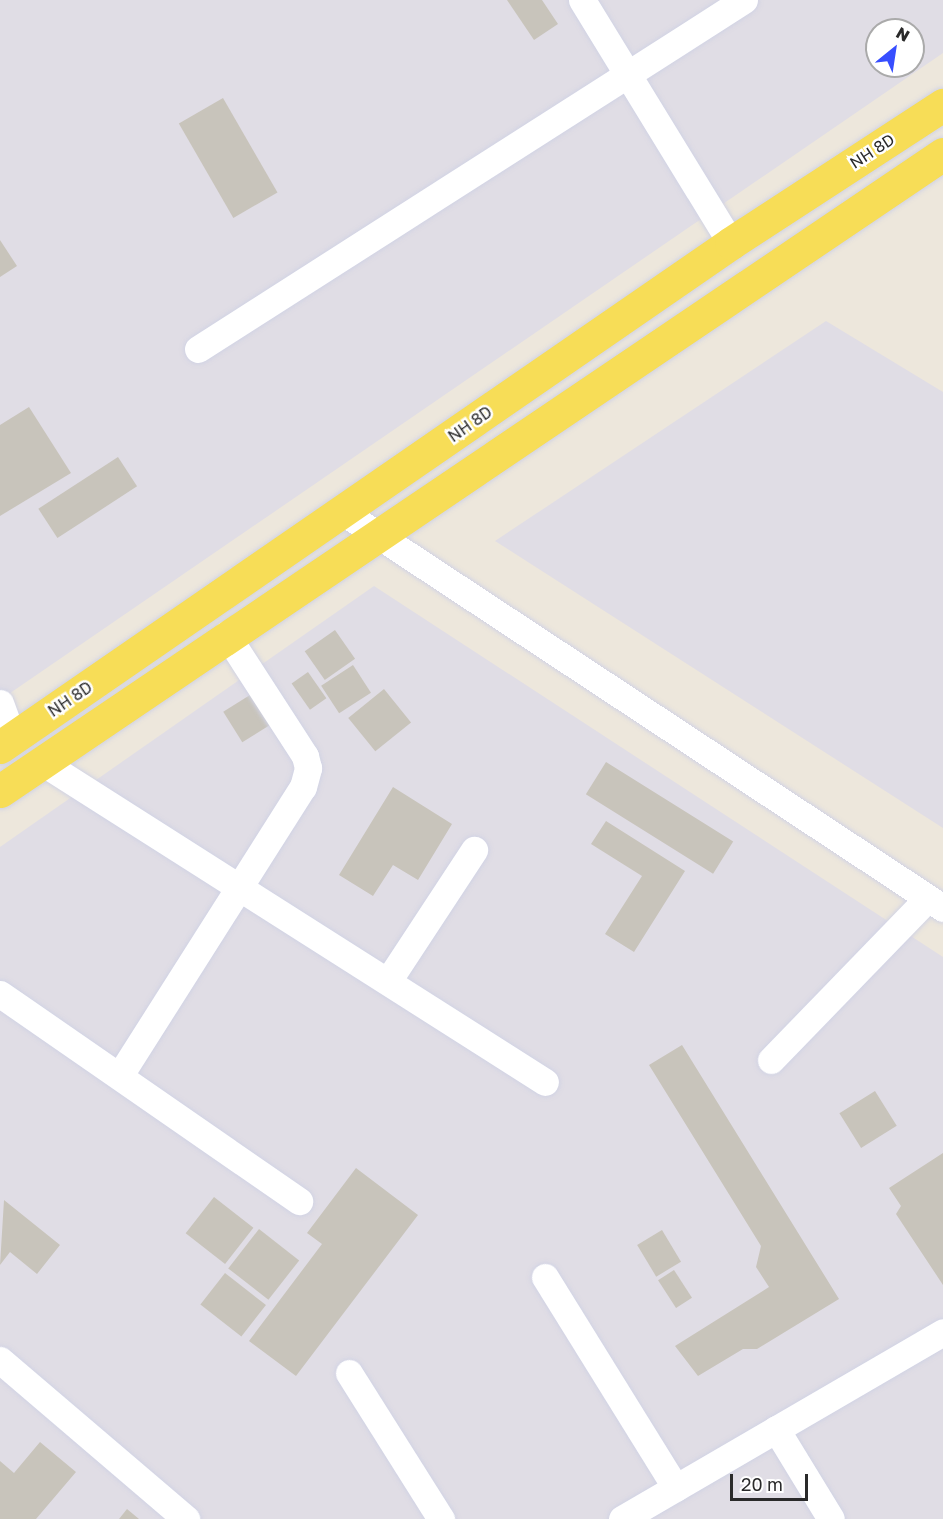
<!DOCTYPE html>
<style>
body{margin:0}
#map{position:relative;width:943px;height:1519px;overflow:hidden;background:#ede7dc;font-family:"Golos Text",sans-serif}
div>[style]{position:absolute}
[style*='--x']{left:calc(var(--x)*1px);top:calc(var(--y)*1px);width:calc(var(--w)*1px);rotate:calc(var(--a)*1deg)}
.industrial>*{inset:0;background:#e0dde5}
.building>*{inset:0;background:#c8c4bb;transform-origin:0 0}
.roads{filter:drop-shadow(0 0 2px #d1d3e4) drop-shadow(0 0 2px #d1d3e4)}
.minor>*{height:27px;margin:-13.5px;padding:0 13.5px;transform-origin:13.5px;border-radius:13.5px;background:#fff}
.major>*{height:33px;margin:-16.5px;padding:0 16.5px;transform-origin:16.5px;border-radius:16.5px;background:#f7dd57}
span{translate:-50% -50%;white-space:nowrap;text-align:center;line-height:1.15;-webkit-text-stroke:5px #fff;paint-order:stroke}
.street-label{font-size:16px;color:#2a2a2a}
.north{position:absolute;left:865px;top:18px;width:60px;height:60px;box-sizing:border-box;background:#fff;border:2px solid #aaa;border-radius:50%;rotate:30deg;font-size:16px;font-weight:700;line-height:24px;text-align:center;color:#2a2a2a}
.north::after{content:'';display:block;margin:auto;width:21px;height:27px;background:#374eff;clip-path:polygon(50% 0,100% 100%,50% 72%,0 100%)}
.scale{position:absolute;left:730px;top:1474px;width:78px;height:27px;box-sizing:border-box;border:3px solid #2a2a2a;border-top:0;padding-left:8px;font-size:18px;line-height:21px;white-space:nowrap;color:#2a2a2a;-webkit-text-stroke:4px #fff;paint-order:stroke}
</style>
<div id="map">
<div class="industrial">
<div style="clip-path:polygon(evenodd,0 0,943px 0,943px 53px,0 700px,0 0,877px 30px,913px 30px,913px 66px,877px 66px,877px 30px)"></div>
<div style="clip-path:polygon(826px 321px,943px 392px,943px 828px,495px 541px)"></div>
<div style="clip-path:polygon(374px 586px,943px 957px,943px 1519px,0 1519px,0 847px)"></div>
</div>
<div class="building">
<div style="clip-path:polygon(507px 0,542px 0,558px 24px,534px 40px)"></div>
<div style="left:223px;top:98px;width:109px;height:51px;rotate:60deg"></div>
<div style="clip-path:polygon(0 240px,17px 266px,0 277px)"></div>
<div style="clip-path:polygon(29px 407px,71px 473px,0 516px,0 425px)"></div>
<div style="left:118px;top:457px;width:35px;height:95px;rotate:57deg"></div>
<div style="left:335px;top:630px;width:35px;height:37px;rotate:55deg"></div>
<div style="left:353px;top:665px;width:33px;height:38px;rotate:57deg"></div>
<div style="left:308px;top:672px;width:32px;height:20px;rotate:55deg"></div>
<div style="left:384px;top:689px;width:43px;height:46px;rotate:51deg"></div>
<div style="left:258px;top:690px;width:36px;height:41px;rotate:58deg"></div>
<div style="left:606px;top:762px;width:150px;height:38px;rotate:32deg"></div>
<div style="clip-path:polygon(393px 787px,452px 824px,418px 880px,393px 865px,373px 896px,339px 875px)"></div>
<div style="clip-path:polygon(606px 821px,685px 871px,634px 952px,605px 934px,642px 876px,591px 844px)"></div>
<div style="clip-path:polygon(682px 1045px,839px 1299px,757px 1349px,743px 1349px,698px 1376px,675px 1346px,769px 1287px,756px 1267px,761px 1246px,649px 1065px)"></div>
<div style="left:875px;top:1091px;width:41px;height:42px;rotate:58deg"></div>
<div style="clip-path:polygon(943px 1153px,943px 1285px,896px 1214px,901px 1206px,889px 1188px)"></div>
<div style="clip-path:polygon(356px 1168px,418px 1215px,296px 1376px,249px 1341px,322px 1244px,307px 1233px)"></div>
<div style="left:214px;top:1197px;width:50px;height:46px;rotate:38deg"></div>
<div style="clip-path:polygon(4px 1200px,60px 1245px,37px 1274px,10px 1252px,0 1265px)"></div>
<div style="left:259px;top:1229px;width:51px;height:50px;rotate:38deg"></div>
<div style="left:662px;top:1230px;width:37px;height:29px;rotate:59deg"></div>
<div style="left:674px;top:1270px;width:33px;height:19px;rotate:57deg"></div>
<div style="left:225px;top:1273px;width:52px;height:40px;rotate:38deg"></div>
<div style="clip-path:polygon(40px 1442px,76px 1472px,36px 1519px,0 1519px,0 1461px,14px 1473px)"></div>
<div style="clip-path:polygon(127px 1509px,139px 1519px,119px 1519px)"></div>
</div>
<div class="roads">
<div class="minor">
<div style="--x:582;--y:0;--w:285;--a:58.5"></div>
<div style="--x:198;--y:349;--w:648;--a:-32.59"></div>
<div style="--x:343;--y:512;--w:719;--a:33.42"></div>
<div style="--x:0;--y:703;--w:37;--a:70"></div>
<div style="--x:42;--y:762;--w:596;--a:32.46"></div>
<div style="--x:388;--y:981;--w:157;--a:-56.7"></div>
<div style="--x:0;--y:994;--w:364;--a:34.7"></div>
<div style="--x:771;--y:1060;--w:224;--a:-45.9"></div>
<div style="--x:120;--y:1075;--w:341;--a:-57.6"></div>
<div style="--x:303;--y:787;--w:20;--a:-75"></div>
<div style="--x:308;--y:768;--w:12;--a:-104"></div>
<div style="--x:305;--y:756;--w:145;--a:-122.9"></div>
<div style="--x:545;--y:1277;--w:248;--a:58.2"></div>
<div style="--x:0;--y:1360;--w:245;--a:40.5"></div>
<div style="--x:349;--y:1373;--w:173;--a:57.8"></div>
<div style="--x:776;--y:1429;--w:105;--a:58.6"></div>
<div style="--x:622;--y:1519;--w:371;--a:-30.2"></div>
</div>
<div class="major">
<div style="--x:0;--y:747;--w:888;--a:-34.58"></div>
<div style="--x:731;--y:243;--w:253;--a:-33.1"></div>
<div style="--x:0;--y:791;--w:1138;--a:-34.04"></div>
</div>
</div>
<div class="street-label">
<span style="left:872px;top:151px;rotate:-33deg">NH 8D</span>
<span style="left:470px;top:424px;rotate:-35deg">NH 8D</span>
<span style="left:70px;top:699px;rotate:-34deg">NH 8D</span>
</div>
<div class="north">N</div>
<div class="scale">20 m</div>
</div>
